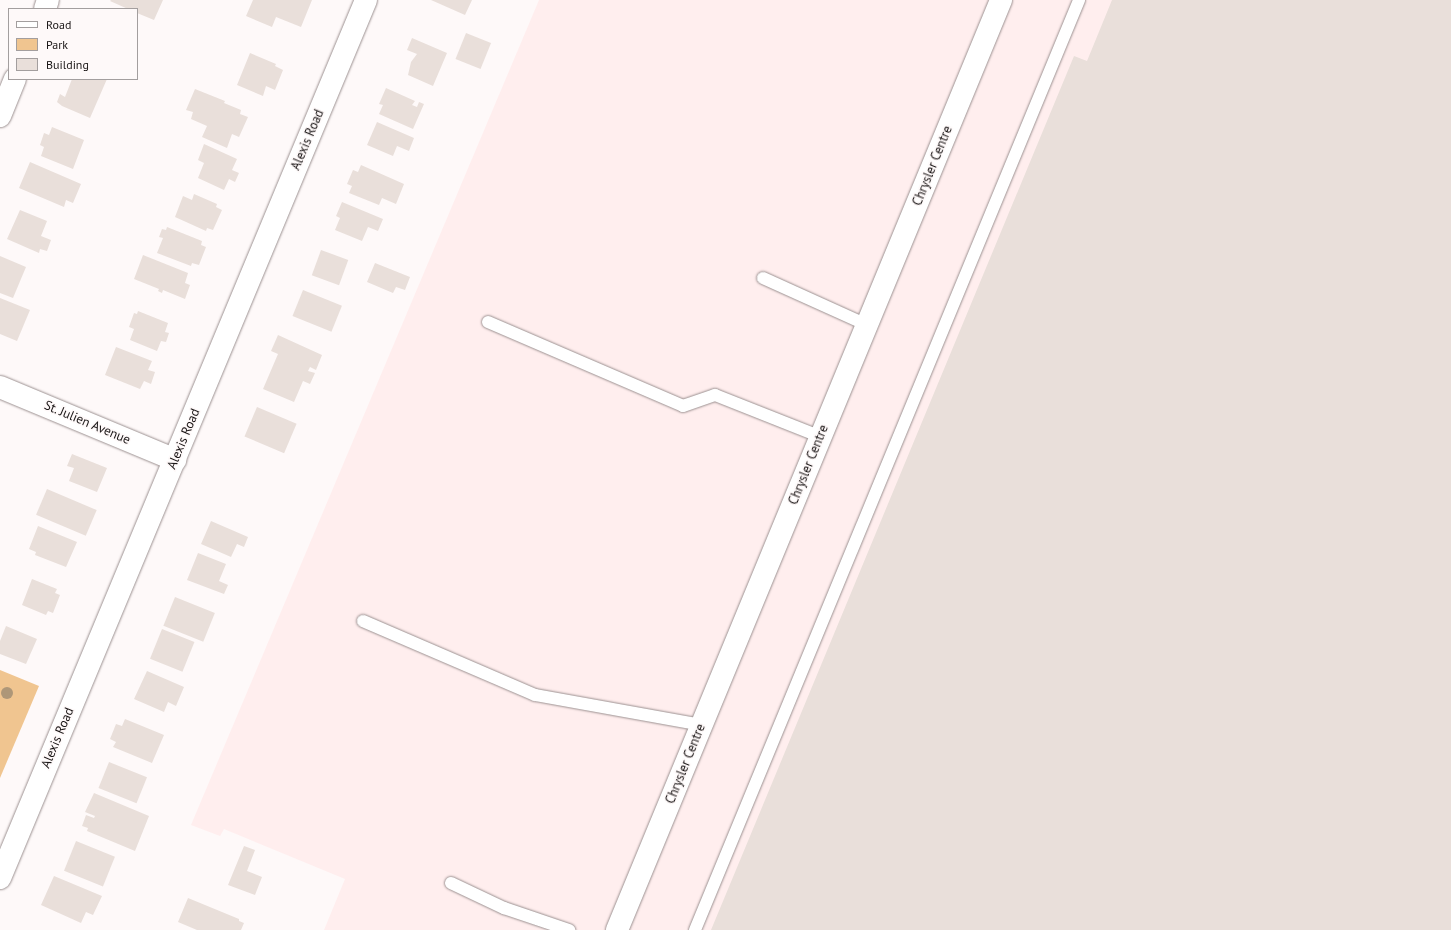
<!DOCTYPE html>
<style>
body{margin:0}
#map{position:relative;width:1451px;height:930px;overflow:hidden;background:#fef9f9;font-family:"PT Sans",sans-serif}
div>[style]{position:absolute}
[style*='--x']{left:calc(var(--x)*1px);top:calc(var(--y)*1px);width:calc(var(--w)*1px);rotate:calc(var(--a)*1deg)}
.built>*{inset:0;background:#fee}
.green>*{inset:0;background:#f0c590}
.building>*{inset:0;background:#e9dfda;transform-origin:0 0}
.roads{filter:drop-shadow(0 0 1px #9c9191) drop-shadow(0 0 1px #9c9191)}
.service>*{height:12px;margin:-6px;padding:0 6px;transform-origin:6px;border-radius:6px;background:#fff}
.minor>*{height:22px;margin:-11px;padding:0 11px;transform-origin:11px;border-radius:11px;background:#fff}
.tertiary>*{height:22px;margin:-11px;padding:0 11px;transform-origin:11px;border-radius:11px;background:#fff}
.trees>*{width:12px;height:12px;margin:-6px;border-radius:50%;background:#ae9778}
span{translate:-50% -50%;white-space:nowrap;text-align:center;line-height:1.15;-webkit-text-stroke:3px #fef9f9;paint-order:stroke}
.street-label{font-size:13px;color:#1a1616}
.legend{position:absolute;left:8px;top:8px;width:130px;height:72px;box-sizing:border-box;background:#fef9f9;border:1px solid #a39e9e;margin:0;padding:5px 7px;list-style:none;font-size:12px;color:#1a1616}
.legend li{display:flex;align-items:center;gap:8px;height:20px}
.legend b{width:20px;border:1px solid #a39e9e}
</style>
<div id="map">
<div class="built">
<div style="clip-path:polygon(539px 0,1451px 0,1451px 930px,324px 930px,345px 879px,224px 829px,220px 836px,191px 825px)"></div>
</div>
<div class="green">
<div style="clip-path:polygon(0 670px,39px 686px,0 778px)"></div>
</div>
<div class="building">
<div style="clip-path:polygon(111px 0,163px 0,154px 20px,137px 13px,137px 9px,128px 9px,110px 1px)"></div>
<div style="clip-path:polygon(253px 0,312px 0,301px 27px,276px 17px,272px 27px,246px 16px)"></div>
<div style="clip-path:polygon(431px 0,472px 0,465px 15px)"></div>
<div style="clip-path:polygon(1112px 0,1451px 0,1451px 930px,711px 930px,1074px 56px,1087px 61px)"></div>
<div style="left:466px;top:33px;width:27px;height:28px;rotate:22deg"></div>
<div style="clip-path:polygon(412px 38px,447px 53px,433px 86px,408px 75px,411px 62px,417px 54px,407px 50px)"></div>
<div style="clip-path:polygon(250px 53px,276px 64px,275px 66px,283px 70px,275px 90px,266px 86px,263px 96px,237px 85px)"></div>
<div style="clip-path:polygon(72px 79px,107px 79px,90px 118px,62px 106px,57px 102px,60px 94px,65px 97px)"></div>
<div style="clip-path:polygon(386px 88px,415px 101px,412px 105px,417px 107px,419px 102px,424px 104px,413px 129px,379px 114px,383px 105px,379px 104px)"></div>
<div style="clip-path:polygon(195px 89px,225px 101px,224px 103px,241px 110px,240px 114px,248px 117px,239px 137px,232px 134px,227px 148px,202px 137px,207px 126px,191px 119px,193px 112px,186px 110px)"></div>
<div style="clip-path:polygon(377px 122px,414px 138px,409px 151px,397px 146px,393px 156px,367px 145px)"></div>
<div style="clip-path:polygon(52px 127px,84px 140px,73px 169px,41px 156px,44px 147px,40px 145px,44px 133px,49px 135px)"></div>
<div style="clip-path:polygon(204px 144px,237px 159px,232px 170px,239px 173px,235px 182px,229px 179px,224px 190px,198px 178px,204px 163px,198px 160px)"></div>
<div style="clip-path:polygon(30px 162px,81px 184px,73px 203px,66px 200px,64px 207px,19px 188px)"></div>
<div style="clip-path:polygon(361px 165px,404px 184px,396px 204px,382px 198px,379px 205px,349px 193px,352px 186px,347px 184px,353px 170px,358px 172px)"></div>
<div style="clip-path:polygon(194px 194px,217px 204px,216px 207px,222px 210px,213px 230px,207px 228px,206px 231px,175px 217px,183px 196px,192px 200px)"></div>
<div style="clip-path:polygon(342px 202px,383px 219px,378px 231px,368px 227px,362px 241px,335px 230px,340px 218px,336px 216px)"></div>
<div style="clip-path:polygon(20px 210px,47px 221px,41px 236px,51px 240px,47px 251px,40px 249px,39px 253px,7px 239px)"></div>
<div style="clip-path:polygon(167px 227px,202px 241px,201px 245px,206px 247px,199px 265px,192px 263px,191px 266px,157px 253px,163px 238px,159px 237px,162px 229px,166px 230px)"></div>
<div style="left:321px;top:250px;width:29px;height:27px;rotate:20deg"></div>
<div style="clip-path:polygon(143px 255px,188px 273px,185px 283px,190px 285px,185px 299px,163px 290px,162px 293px,158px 291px,159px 289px,134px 279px)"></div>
<div style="clip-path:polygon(0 256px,26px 267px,13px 298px,0 293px)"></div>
<div style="clip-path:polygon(375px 263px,410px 277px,405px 290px,396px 287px,393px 293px,367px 282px)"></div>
<div style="left:303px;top:290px;width:42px;height:28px;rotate:22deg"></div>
<div style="clip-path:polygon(0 298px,30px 310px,17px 341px,0 334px)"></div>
<div style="clip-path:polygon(138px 311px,168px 323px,165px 332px,169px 333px,166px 342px,161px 341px,157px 351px,130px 340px,134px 329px,129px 327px,134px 313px,137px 314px)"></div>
<div style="clip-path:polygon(278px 335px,322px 355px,316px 370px,310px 367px,308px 371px,315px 373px,310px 384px,303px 381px,294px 402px,263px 389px,278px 354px,271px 351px)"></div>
<div style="clip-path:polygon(116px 347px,152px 361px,148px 370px,155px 372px,151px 384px,144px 381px,140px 389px,105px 375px)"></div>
<div style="left:257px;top:407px;width:43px;height:32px;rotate:23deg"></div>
<div style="clip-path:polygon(72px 454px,107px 468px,97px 492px,69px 481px,74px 468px,67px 466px)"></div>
<div style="left:47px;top:489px;width:54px;height:28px;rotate:23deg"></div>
<div style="clip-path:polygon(211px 521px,248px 537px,244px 547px,237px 544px,231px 557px,201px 544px)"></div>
<div style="clip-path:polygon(38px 526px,77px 542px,66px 567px,35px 555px,36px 552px,29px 549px)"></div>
<div style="clip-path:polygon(198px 553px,226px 564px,219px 581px,228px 585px,224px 594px,187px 580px)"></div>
<div style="clip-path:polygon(32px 579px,57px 589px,55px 593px,60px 595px,53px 613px,48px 611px,46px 615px,22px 605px)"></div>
<div style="left:175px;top:597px;width:43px;height:31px;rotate:22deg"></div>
<div style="clip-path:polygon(6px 626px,37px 639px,26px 664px,0 654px,0 641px)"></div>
<div style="left:162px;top:629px;width:35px;height:32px;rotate:22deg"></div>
<div style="clip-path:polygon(147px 671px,184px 687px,176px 706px,168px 702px,164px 712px,134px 699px)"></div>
<div style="clip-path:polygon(125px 719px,164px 735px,152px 763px,113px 747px,116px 742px,110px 739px,116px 724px,122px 726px)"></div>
<div style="left:109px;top:762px;width:41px;height:28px;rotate:22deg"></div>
<div style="clip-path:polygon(94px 793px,149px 816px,135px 851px,87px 831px,88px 828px,82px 826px,86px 815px,94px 818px,95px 816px,85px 812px)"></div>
<div style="left:76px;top:841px;width:42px;height:32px;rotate:22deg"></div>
<div style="clip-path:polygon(244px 846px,255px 850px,247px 871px,262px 877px,255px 895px,228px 885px)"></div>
<div style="clip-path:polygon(54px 876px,102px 896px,93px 915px,86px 912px,81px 923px,41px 905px)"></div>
<div style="clip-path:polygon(188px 898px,239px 919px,239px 921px,244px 923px,241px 930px,197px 930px,178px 922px)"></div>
</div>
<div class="roads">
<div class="service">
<div style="--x:763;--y:278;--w:114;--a:24.3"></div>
<div style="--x:488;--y:322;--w:212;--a:23.3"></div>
<div style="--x:683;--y:406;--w:34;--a:-19"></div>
<div style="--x:715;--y:395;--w:114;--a:21.6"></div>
<div style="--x:363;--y:621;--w:187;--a:23.3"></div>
<div style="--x:535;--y:695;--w:170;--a:10.2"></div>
<div style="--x:451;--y:883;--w:59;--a:25.3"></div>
<div style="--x:504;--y:908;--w:69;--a:18.7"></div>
<div style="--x:695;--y:930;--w:1006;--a:-67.56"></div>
</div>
<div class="minor">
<div style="--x:45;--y:9;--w:9;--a:-72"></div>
<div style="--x:0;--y:116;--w:40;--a:-68"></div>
<div style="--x:0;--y:387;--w:190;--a:22.6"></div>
<div style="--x:0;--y:878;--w:951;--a:-67.37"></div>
</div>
<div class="tertiary">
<div style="--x:617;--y:930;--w:1006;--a:-67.56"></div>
</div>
</div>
<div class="trees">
<div style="left:7px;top:693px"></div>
</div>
<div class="street-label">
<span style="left:308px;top:140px;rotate:-67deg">Alexis Road</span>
<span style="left:933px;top:166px;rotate:-68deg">Chrysler Centre</span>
<span style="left:87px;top:423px;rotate:23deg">St. Julien Avenue</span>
<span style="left:184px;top:439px;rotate:-67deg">Alexis Road</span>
<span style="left:809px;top:465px;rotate:-68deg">Chrysler Centre</span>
<span style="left:58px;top:738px;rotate:-67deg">Alexis Road</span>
<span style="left:686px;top:764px;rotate:-68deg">Chrysler Centre</span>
</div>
<ul class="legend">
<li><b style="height:5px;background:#fff"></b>Road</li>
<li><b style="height:11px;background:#f0c590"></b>Park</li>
<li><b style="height:11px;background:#e9dfda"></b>Building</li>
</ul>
</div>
